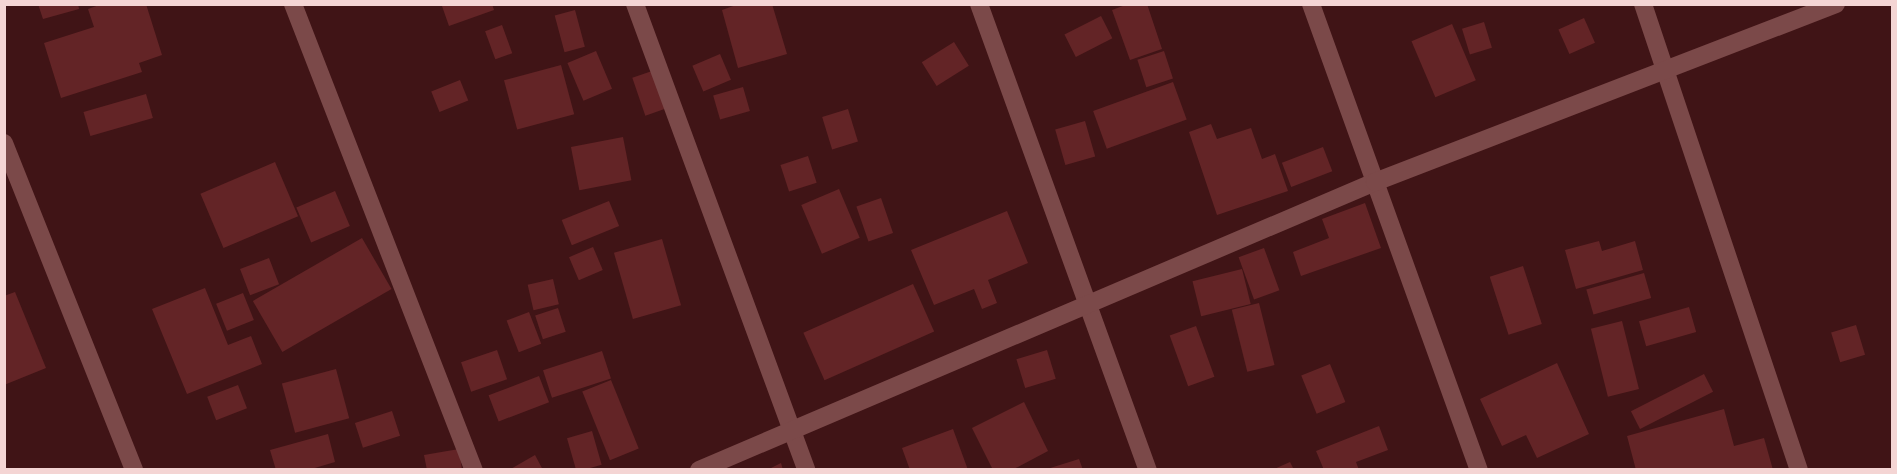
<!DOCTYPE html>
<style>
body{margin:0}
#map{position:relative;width:1897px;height:474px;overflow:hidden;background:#401416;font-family:Quicksand,sans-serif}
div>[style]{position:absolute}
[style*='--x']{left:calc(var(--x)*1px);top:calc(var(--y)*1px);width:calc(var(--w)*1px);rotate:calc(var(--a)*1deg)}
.building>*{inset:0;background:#632426;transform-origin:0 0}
.street>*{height:18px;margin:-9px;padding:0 9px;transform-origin:9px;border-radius:9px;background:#7b4949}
span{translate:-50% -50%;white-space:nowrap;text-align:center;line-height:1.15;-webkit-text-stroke:6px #1a0708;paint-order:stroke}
.frame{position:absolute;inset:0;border:6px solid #f4d5d4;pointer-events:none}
</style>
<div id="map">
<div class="building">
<div style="clip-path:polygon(38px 4px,78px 4px,79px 9px,43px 19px)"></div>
<div style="clip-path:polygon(102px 4px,146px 4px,162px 55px,139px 63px,142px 72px,61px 98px,44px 43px,94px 27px,88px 9px)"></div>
<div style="clip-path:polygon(445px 4px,492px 4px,494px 10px,449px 26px,442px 6px)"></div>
<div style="clip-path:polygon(739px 4px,772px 4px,787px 54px,738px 68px,722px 10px)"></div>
<div style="clip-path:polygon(1128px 4px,1147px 4px,1162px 49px,1130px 60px,1112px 10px)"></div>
<div style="left:575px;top:10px;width:38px;height:21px;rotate:75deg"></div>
<div style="left:1101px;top:16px;width:25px;height:41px;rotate:63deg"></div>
<div style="left:1584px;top:18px;width:27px;height:28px;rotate:66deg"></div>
<div style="left:1484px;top:22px;width:27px;height:23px;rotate:73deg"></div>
<div style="left:1452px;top:24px;width:61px;height:44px;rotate:67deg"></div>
<div style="left:502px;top:25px;width:30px;height:18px;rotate:70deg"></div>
<div style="left:954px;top:42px;width:28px;height:38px;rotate:58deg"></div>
<div style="left:596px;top:51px;width:41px;height:31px;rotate:67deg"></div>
<div style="left:1164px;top:51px;width:29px;height:28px;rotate:72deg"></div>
<div style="left:720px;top:54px;width:28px;height:30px;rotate:67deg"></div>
<div style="left:561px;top:65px;width:51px;height:59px;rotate:75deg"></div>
<div style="left:655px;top:70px;width:40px;height:24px;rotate:71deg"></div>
<div style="left:460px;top:80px;width:22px;height:31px;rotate:68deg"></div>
<div style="left:1173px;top:82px;width:40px;height:85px;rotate:70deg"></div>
<div style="left:743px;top:87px;width:25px;height:31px;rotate:74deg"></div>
<div style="left:146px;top:94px;width:25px;height:65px;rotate:74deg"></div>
<div style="left:848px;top:109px;width:34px;height:27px;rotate:73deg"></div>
<div style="left:1085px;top:121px;width:37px;height:31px;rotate:74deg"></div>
<div style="clip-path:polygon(1211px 124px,1217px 139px,1251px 128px,1262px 159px,1275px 154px,1288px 191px,1217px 215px,1189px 132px)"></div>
<div style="left:623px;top:137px;width:44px;height:53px;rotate:79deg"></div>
<div style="left:1323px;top:147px;width:26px;height:44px;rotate:69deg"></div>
<div style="left:808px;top:156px;width:28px;height:29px;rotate:72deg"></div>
<div style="left:275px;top:162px;width:59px;height:81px;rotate:67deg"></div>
<div style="left:839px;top:189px;width:53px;height:41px;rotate:67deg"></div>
<div style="left:335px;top:191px;width:38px;height:42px;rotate:67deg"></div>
<div style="left:881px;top:198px;width:37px;height:26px;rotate:71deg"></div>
<div style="left:609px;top:201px;width:27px;height:51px;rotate:68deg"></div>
<div style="clip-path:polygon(1365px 203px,1381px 248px,1301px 276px,1293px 252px,1329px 238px,1322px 219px)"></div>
<div style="clip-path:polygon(1007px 211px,1028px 263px,988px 280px,997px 303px,982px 309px,974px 289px,934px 305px,911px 250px)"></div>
<div style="left:362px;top:238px;width:59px;height:126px;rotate:60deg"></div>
<div style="left:662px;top:239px;width:69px;height:50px;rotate:74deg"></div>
<div style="clip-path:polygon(1599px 241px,1602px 251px,1635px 241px,1643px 270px,1576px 289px,1565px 250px)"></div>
<div style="left:593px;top:247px;width:25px;height:26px;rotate:67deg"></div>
<div style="left:1264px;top:248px;width:45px;height:27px;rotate:70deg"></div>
<div style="left:269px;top:258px;width:28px;height:31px;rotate:69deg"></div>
<div style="left:1523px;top:266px;width:61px;height:35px;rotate:72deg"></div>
<div style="left:1242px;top:269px;width:36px;height:51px;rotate:76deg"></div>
<div style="left:1644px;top:273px;width:26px;height:60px;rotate:74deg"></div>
<div style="left:553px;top:279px;width:26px;height:26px;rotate:77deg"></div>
<div style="left:913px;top:284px;width:52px;height:120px;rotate:66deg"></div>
<div style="clip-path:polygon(205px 288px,228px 345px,251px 336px,262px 364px,187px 394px,152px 309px)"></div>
<div style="clip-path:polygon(15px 292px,46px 368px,4px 385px,4px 296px)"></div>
<div style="left:243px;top:293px;width:29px;height:29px;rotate:68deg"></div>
<div style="left:1259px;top:303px;width:64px;height:28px;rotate:76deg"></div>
<div style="left:1689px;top:307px;width:26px;height:52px;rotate:74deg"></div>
<div style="left:558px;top:308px;width:25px;height:24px;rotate:72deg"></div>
<div style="left:529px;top:312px;width:34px;height:24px;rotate:69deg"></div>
<div style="left:1622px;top:321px;width:70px;height:32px;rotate:76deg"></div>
<div style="left:1856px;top:325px;width:31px;height:26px;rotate:73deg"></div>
<div style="left:1196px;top:326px;width:54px;height:28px;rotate:70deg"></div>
<div style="left:497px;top:350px;width:31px;height:38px;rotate:71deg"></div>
<div style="left:1047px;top:350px;width:30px;height:32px;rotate:73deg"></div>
<div style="left:602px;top:351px;width:29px;height:62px;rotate:72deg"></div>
<div style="clip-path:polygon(1557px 363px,1589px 434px,1537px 458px,1526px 435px,1502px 446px,1480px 399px)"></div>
<div style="left:1330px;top:364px;width:41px;height:31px;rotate:68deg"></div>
<div style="left:336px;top:369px;width:51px;height:56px;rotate:75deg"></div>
<div style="left:1704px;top:374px;width:20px;height:82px;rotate:63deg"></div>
<div style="left:539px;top:376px;width:28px;height:54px;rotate:69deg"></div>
<div style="left:611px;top:380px;width:74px;height:31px;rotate:68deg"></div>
<div style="left:238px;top:385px;width:25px;height:33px;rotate:69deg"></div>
<div style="clip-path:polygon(1024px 402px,1048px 451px,1012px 470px,993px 470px,972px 428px)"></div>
<div style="clip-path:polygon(1724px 409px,1734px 446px,1764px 438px,1773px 470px,1636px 470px,1627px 436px)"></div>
<div style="left:392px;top:411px;width:26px;height:39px;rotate:72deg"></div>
<div style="clip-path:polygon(1379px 426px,1388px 450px,1356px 462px,1359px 470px,1324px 470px,1316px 451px)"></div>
<div style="clip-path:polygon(953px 429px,968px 470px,910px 470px,902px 448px)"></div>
<div style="left:592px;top:431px;width:35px;height:26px;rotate:74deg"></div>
<div style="clip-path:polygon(328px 434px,335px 462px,308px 470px,276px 470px,270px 450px)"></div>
<div style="clip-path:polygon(459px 449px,462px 470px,427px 470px,424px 455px)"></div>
<div style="clip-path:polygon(535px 455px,543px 470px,509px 470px)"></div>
<div style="clip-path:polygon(1079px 459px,1083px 470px,1048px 470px,1047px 469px)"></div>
<div style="clip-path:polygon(1290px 462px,1294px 470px,1272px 470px)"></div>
<div style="clip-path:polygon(781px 463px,783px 470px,767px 470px)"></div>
</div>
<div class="street">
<div style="--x:293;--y:4;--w:500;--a:68.8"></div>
<div style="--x:635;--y:4;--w:496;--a:69.8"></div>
<div style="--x:979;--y:4;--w:496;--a:70.1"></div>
<div style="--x:1311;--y:4;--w:495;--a:70.2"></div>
<div style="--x:1643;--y:4;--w:491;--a:71.5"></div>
<div style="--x:4;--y:143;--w:352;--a:68.3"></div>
<div style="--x:699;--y:470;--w:735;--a:-23.08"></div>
<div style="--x:1375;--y:182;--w:494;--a:-21.1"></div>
</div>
<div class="frame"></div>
</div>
